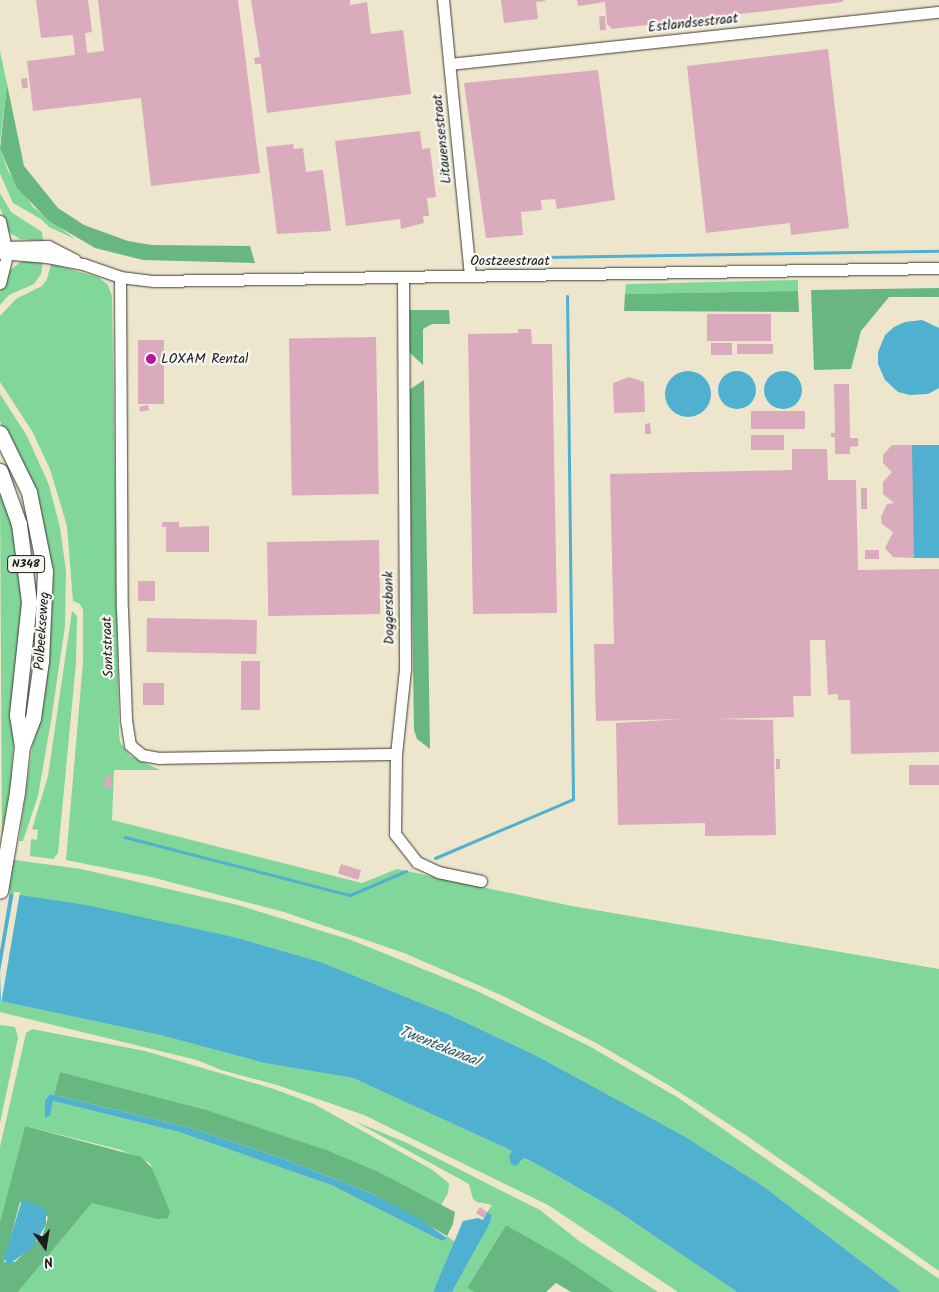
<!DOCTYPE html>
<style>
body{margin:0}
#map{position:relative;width:939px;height:1292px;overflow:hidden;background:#eee6cc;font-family:Kalam,sans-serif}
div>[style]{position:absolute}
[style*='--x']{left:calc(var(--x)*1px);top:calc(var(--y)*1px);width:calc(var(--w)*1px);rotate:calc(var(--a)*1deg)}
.green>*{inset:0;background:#81d699}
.forest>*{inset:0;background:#68b781}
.water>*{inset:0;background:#50b0cf;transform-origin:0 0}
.round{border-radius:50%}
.pier>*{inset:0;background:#eee6cc}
.stream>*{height:3px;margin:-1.5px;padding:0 1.5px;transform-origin:1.5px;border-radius:1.5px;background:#50b0cf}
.building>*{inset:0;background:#daaabd;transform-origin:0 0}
.roads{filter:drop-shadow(0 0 1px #3c3a36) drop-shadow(0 0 1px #3c3a36)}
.minor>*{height:11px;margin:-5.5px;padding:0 5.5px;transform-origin:5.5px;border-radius:5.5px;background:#fff}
.major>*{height:15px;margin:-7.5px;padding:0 7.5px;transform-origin:7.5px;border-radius:7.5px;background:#fff}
.dots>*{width:14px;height:14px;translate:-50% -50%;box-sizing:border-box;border:2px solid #f6f6f2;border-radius:50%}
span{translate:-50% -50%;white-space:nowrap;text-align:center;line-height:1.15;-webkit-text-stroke:4.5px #f6f6f2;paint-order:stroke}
.shield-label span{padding:1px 4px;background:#f6f6f2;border:1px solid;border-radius:4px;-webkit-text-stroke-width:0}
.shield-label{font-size:12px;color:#1c1c1c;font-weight:700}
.street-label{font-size:14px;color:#1c1c1c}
.poi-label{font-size:14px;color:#1c1c1c}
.left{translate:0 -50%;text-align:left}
.water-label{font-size:15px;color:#315764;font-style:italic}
.north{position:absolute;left:20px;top:1222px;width:50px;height:50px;-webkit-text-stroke:4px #f6f6f2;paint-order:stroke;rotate:167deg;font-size:14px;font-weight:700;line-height:20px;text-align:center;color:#1c1c1c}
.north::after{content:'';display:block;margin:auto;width:18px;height:22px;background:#1c1c1c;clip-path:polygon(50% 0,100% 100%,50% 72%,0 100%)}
</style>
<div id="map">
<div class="green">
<div style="clip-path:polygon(0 51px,7px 84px,0 142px)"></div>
<div style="clip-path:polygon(0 149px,8px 171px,33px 207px,75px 239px,49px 227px,41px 219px,13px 203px,0 174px)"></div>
<div style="clip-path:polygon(0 193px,11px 212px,42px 232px,43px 241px,20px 239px,10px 233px,0 208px)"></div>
<div style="clip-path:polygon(22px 261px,43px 261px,41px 274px,34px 284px,9px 295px,0 305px,0 289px,10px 270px)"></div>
<div style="clip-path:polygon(51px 264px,98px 277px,108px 285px,112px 296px,119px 733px,120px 742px,130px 756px,160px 770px,114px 770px,112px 820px,362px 883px,397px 869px,572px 906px,939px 969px,939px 1271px,747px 1136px,670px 1086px,598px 1044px,501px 995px,404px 953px,284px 912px,151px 877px,66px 860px,83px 662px,83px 610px,80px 604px,73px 601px,67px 526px,50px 469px,32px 431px,0 382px,0 316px,16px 299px,42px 286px,47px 279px)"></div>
<div style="clip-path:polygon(798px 280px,798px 291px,625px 294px,626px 284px,631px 284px)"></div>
<div style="clip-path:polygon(0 394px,27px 436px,49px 485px,60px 528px,66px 571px,65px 626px,51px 721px,38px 796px,23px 841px,19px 841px,36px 721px,50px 558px,35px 491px,0 421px)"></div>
<div style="clip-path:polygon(0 487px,15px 535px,22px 606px,11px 781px,2px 838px)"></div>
<div style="clip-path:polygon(72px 611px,77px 616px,76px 663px,58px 853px,53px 859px,30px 856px,31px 839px,37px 840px,38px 830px,32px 829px,48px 776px)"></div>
<div style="clip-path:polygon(0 858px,81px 869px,238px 905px,351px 940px,475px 990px,589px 1046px,677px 1097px,939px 1279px,939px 1292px,901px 1292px,763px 1186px,684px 1136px,535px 1055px,450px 1015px,321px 962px,238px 938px,0 892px)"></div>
<div style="clip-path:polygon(0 1001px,160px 1035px,264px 1063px,353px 1078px,512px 1151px,520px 1163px,523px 1158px,542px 1167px,613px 1208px,737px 1292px,678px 1292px,548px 1205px,364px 1115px,277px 1085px,221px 1070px,197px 1060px,0 1012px)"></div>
<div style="clip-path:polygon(0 1025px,15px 1027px,18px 1038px,0 1123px)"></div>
<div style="clip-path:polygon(32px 1029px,145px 1051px,274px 1089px,314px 1104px,431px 1169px,449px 1183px,448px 1193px,441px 1205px,377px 1171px,327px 1150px,207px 1110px,60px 1072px,54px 1095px,50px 1094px,50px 1115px,53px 1101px,179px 1132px,331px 1185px,442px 1241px,447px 1236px,455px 1242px,433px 1292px,18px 1292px,92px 1203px,159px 1188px,150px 1163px,121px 1150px,25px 1126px,0 1222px,0 1147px,26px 1033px)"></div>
<div style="clip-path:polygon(354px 1121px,405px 1142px,540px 1210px,579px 1241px,658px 1292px,614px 1292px,506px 1225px,467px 1288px,474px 1292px,452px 1292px,490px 1223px,492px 1215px,487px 1212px,492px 1205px,477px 1202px,473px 1199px,469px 1184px)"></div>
</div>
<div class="forest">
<div style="clip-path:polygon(7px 84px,24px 166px,58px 208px,84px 225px,128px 241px,152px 245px,250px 246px,255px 263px,143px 260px,95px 248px,49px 221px,17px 188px,0 149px)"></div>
<div style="clip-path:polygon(939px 288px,939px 297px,889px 297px,861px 331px,851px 369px,814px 370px,811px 290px)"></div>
<div style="clip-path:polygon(798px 291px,799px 312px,624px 311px,625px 294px)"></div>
<div style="clip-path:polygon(408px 310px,449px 310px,450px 324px,432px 324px,423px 329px,423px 365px,408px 351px)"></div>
<div style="clip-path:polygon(424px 380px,430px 749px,417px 739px,414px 730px,409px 390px)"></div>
<div style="clip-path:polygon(60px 1072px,207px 1110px,327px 1150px,377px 1171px,455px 1212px,453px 1224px,447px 1236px,373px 1194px,284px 1159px,190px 1128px,54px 1095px)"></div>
<div style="clip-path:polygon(evenodd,25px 1126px,141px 1157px,152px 1168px,170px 1212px,168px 1218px,158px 1219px,92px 1203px,18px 1292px,0 1292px,0 1222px,25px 1126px,20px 1202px,48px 1217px,46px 1225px,42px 1236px,15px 1262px,4px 1262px,20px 1202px)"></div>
<div style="clip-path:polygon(506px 1225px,567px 1260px,614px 1292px,571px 1292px,556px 1283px,546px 1292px,474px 1292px,467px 1288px)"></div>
</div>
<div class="water">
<div style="clip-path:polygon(922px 320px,939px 328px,939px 388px,928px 394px,910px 395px,898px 392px,885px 380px,878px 364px,878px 352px,885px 335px,894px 327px,905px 322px)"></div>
<div class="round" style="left:665px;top:371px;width:46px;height:46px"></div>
<div class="round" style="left:764px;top:371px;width:38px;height:38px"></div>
<div class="round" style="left:718px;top:371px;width:38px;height:38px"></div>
<div style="left:912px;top:445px;width:27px;height:113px"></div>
<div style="clip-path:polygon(0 892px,86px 905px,238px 938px,321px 962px,450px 1015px,535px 1055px,684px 1136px,763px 1186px,901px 1292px,737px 1292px,613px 1208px,542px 1167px,524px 1158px,516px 1166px,511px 1164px,509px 1156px,512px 1151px,353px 1078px,264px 1063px,160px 1035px,0 1001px)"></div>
<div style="clip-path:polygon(50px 1094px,190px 1128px,284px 1159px,373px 1194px,418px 1218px,447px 1238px,442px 1241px,331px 1185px,179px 1132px,53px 1101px,50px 1116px,45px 1117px,45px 1101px)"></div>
<div style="clip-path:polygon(22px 1200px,46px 1208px,46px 1225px,32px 1248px,8px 1265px,4px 1258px)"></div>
<div style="clip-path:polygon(487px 1212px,492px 1215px,490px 1223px,452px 1292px,433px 1292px,463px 1221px,478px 1218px,483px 1220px)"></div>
</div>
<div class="pier">
<div style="clip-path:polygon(0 889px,10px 891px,0 951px)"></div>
<div style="clip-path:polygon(14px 892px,20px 892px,1px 1004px,0 972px)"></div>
</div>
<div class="stream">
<div style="--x:545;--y:257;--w:394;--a:-0.9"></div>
<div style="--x:125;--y:837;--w:232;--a:14.5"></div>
<div style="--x:350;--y:895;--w:61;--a:-23.2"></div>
<div style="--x:435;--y:858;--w:150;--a:-23.1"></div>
<div style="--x:573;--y:799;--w:503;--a:-90.68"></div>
</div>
<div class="building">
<div style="clip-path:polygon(36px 0,88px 0,92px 32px,85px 33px,87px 53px,104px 51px,98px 0,238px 0,260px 173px,151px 186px,141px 98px,33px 111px,27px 61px,75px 55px,73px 35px,41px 38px)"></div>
<div style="clip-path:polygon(251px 0,350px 0,350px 5px,367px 2px,371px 34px,403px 30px,411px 94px,267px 113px,261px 64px,255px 64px,254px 58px,260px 57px)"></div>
<div style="clip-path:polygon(501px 0,545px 0,545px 1px,536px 2px,538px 19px,504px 23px)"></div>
<div style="clip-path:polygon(577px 0,843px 0,843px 2px,612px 29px,607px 24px,605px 2px,578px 6px)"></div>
<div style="left:605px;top:16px;width:14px;height:6px;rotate:86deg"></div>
<div style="clip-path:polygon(828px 49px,849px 228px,791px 235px,790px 223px,706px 233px,687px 66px)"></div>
<div style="clip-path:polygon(598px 70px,615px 200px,557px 209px,555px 199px,541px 200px,542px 210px,521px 212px,523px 235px,486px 238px,464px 83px)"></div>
<div style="left:27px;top:78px;width:10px;height:6px;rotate:84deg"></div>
<div style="clip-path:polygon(420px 131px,422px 149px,430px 148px,436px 197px,427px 198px,429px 216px,423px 216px,424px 223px,401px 229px,400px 219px,346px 226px,335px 141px)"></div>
<div style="clip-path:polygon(293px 144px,294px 149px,303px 148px,306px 172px,323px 170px,331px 231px,277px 234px,266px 147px)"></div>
<div style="left:771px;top:314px;width:27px;height:64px;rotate:90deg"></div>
<div style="clip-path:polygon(518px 329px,531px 329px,532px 344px,552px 344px,557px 613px,473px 614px,468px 334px,518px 333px)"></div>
<div style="left:376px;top:337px;width:157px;height:87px;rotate:89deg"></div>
<div style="left:138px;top:340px;width:26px;height:64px"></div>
<div style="left:732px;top:343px;width:12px;height:21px;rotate:90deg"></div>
<div style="left:773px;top:344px;width:10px;height:36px;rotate:90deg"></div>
<div style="clip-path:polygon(629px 377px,644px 382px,645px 412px,614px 413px,613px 383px)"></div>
<div style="clip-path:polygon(834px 384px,849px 384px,850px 438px,858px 438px,858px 446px,850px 447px,850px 454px,835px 454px,835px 437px,831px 437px,831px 433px,835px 433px)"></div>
<div style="left:148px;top:405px;width:5px;height:9px;rotate:79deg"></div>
<div style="left:805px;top:411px;width:18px;height:54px;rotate:90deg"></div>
<div style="clip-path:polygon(650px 423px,651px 434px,645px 434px,645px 424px)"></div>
<div style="left:784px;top:435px;width:15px;height:33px;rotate:90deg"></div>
<div style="clip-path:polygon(892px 445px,912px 445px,914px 558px,893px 557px,885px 548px,893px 532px,882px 524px,881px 517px,887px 504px,894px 503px,883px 494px,883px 482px,892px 472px,883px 463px,883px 455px)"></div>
<div style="clip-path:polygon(792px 449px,827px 449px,828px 480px,856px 480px,858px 570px,939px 569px,939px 752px,851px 754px,850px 700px,838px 700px,838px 694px,828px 695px,825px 640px,810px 640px,811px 696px,793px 696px,794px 717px,714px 719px,773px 720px,776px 835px,705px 836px,705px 823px,618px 825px,616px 723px,684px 719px,596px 721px,594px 644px,614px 644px,610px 474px,792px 470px)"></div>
<div style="left:861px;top:488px;width:6px;height:21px"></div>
<div style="clip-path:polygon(162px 522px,179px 522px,179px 527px,209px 526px,209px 552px,166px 552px,166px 527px,162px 527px)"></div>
<div style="left:379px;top:540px;width:74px;height:112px;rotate:89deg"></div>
<div style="left:865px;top:550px;width:14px;height:9px"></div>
<div style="left:138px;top:581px;width:17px;height:20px"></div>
<div style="left:147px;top:618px;width:110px;height:34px;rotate:1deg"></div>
<div style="left:241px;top:661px;width:19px;height:49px"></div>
<div style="left:143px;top:683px;width:21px;height:22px"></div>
<div style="left:776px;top:759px;width:4px;height:10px"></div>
<div style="left:909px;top:765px;width:30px;height:20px"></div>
<div style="clip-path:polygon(105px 775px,111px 776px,111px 787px,104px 787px)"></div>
<div style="left:341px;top:864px;width:21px;height:10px;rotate:17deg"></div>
<div style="clip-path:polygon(480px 1207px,487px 1212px,484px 1218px,476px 1213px)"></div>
</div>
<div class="roads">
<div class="minor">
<div style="--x:443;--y:0;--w:277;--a:84.4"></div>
<div style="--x:450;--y:64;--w:492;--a:-6.1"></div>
<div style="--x:0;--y:221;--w:35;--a:78"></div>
<div style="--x:7;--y:255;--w:29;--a:104"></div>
<div style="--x:0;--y:247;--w:48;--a:-1.2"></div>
<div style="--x:48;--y:246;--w:30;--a:27"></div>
<div style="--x:0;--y:253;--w:47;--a:4.9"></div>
<div style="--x:47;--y:257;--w:37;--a:11"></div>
<div style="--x:83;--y:264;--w:39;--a:19"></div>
<div style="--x:120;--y:277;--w:34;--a:7"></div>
<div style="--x:154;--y:281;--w:785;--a:-0.95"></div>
<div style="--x:120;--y:277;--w:332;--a:89.7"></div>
<div style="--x:122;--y:609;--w:111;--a:87.9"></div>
<div style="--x:126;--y:720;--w:25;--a:81"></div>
<div style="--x:130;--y:745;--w:16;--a:40"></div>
<div style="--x:142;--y:755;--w:17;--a:10"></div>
<div style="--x:159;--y:758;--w:237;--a:-1"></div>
<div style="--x:403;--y:278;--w:391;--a:89.7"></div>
<div style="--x:405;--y:669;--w:85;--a:96"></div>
<div style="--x:396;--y:754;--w:80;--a:90.7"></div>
<div style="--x:395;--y:834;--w:36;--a:52"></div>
<div style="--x:417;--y:862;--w:23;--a:25"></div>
<div style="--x:438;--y:872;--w:44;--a:11.8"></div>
</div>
<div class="major">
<div style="--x:0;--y:433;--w:66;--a:63.8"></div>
<div style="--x:29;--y:492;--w:81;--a:78.6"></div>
<div style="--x:45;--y:571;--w:90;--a:92.5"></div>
<div style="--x:41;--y:661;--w:58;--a:98"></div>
<div style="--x:33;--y:718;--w:30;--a:111"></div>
<div style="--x:0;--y:471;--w:56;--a:70.3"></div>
<div style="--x:19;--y:524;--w:79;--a:82.7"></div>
<div style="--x:29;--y:602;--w:114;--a:96.1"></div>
<div style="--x:17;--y:715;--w:31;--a:81"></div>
<div style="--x:22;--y:746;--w:46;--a:96.2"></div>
<div style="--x:17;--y:792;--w:100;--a:99.7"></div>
</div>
</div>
<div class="dots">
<div style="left:151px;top:359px;background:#b5179e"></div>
</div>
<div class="shield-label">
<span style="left:26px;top:564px">N348</span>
</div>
<div class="street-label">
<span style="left:693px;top:23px;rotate:-6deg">Estlandsestraat</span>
<span style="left:442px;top:139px;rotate:-96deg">Litauensestraat</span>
<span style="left:510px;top:261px">Oostzeestraat</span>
<span style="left:389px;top:608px;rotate:-91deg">Doggersbank</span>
<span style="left:42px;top:631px;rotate:-86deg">Polbeekseweg</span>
<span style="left:108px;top:647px;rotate:-92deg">Sontstraat</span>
</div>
<div class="poi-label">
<span class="left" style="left:161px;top:359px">LOXAM Rental</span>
</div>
<div class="water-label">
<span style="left:439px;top:1047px;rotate:22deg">Twentekanaal</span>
</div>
<div class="north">N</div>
</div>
